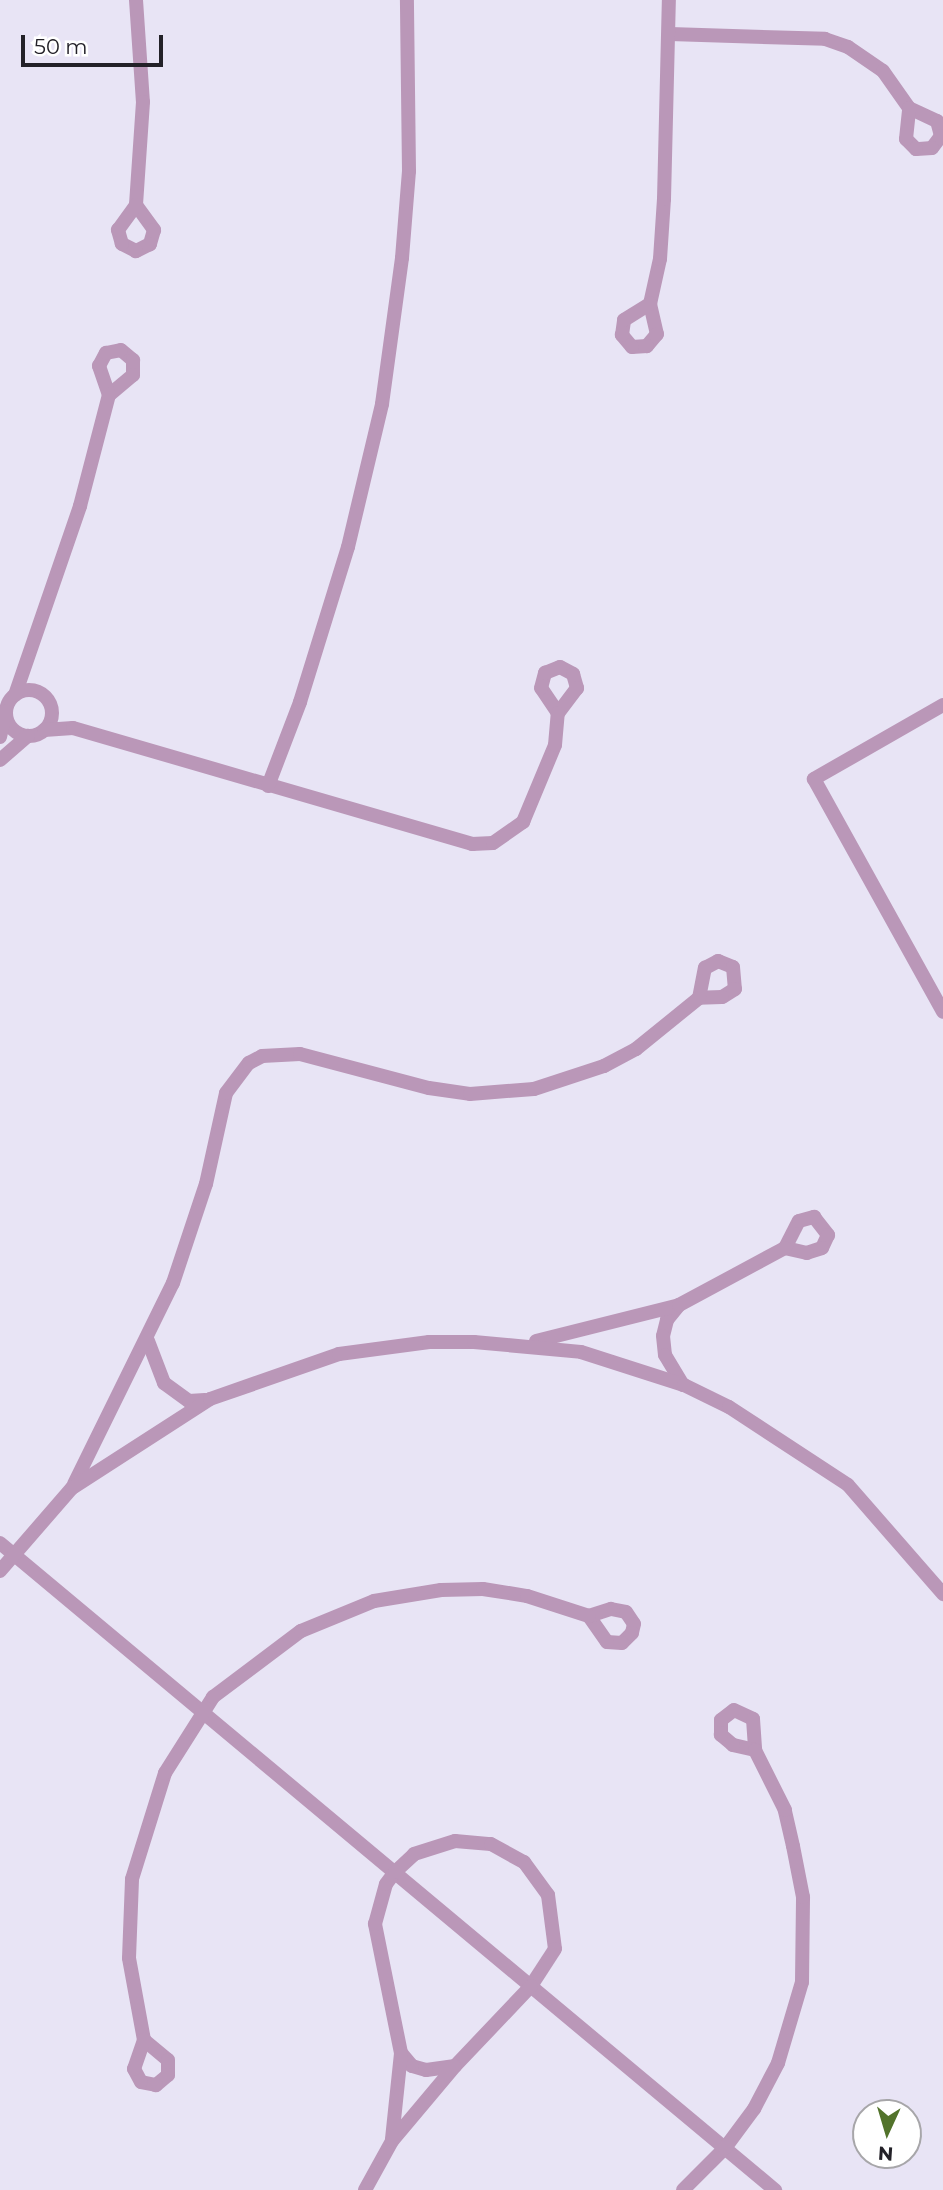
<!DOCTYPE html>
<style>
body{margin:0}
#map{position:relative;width:943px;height:2190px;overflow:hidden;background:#e8e4f5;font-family:Montserrat,sans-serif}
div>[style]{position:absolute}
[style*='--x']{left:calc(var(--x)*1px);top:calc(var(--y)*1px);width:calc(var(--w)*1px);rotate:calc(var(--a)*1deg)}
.minor>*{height:14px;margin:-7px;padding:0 7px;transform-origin:7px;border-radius:7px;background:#ba97b8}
.minor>.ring{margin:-7px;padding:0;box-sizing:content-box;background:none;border:14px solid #ba97b8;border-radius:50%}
span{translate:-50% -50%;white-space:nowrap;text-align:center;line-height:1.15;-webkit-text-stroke:6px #fff;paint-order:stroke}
.north{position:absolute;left:852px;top:2099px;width:70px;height:70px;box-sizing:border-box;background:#fff;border:2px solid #a7a6a9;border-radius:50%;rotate:184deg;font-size:19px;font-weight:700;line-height:28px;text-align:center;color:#232128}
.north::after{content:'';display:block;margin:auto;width:24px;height:32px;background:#52732b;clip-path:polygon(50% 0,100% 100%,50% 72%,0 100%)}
.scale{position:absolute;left:21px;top:35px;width:142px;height:32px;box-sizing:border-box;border:4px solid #232128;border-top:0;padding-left:9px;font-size:21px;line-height:24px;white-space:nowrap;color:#232128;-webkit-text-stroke:5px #fff;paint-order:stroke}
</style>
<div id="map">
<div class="minor">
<div style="--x:136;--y:0;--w:102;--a:86.1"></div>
<div style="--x:143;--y:102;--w:103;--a:93.9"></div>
<div style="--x:670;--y:34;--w:155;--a:1.8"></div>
<div style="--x:825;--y:39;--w:24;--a:19"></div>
<div style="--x:848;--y:47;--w:42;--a:34.4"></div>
<div style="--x:883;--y:71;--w:45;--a:54.9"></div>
<div style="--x:909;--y:108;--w:31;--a:25"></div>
<div style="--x:937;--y:121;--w:16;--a:75"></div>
<div style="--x:941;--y:136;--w:15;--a:127"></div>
<div style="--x:932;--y:148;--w:16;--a:176"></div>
<div style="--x:916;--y:149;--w:14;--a:-135"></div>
<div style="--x:906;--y:139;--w:31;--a:-84"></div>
<div style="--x:136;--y:205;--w:31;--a:54"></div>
<div style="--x:154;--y:230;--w:15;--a:106"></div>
<div style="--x:150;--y:244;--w:16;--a:153"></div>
<div style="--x:136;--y:251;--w:16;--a:-153"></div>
<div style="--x:122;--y:244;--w:15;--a:-106"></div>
<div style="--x:118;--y:230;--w:31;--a:-54"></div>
<div style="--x:650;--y:304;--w:46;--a:-77.5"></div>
<div style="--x:660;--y:259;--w:60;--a:-86.2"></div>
<div style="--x:664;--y:199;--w:199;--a:-88.6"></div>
<div style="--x:650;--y:304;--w:31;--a:77"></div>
<div style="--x:657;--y:334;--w:16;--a:130"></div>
<div style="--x:647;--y:346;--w:15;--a:176"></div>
<div style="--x:632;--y:347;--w:16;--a:-130"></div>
<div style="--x:622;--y:335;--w:15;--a:-82"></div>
<div style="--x:624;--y:320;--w:31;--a:-32"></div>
<div style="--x:121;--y:350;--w:16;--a:40"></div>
<div style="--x:133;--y:360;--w:15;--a:90"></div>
<div style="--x:133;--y:375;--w:31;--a:140"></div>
<div style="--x:109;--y:395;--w:31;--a:-109"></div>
<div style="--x:99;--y:366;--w:15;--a:-62"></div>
<div style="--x:106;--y:353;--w:15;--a:-11"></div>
<div style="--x:560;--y:667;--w:15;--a:28"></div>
<div style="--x:573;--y:674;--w:15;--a:74"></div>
<div style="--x:577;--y:688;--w:31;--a:127"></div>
<div style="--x:558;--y:713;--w:30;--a:-124"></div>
<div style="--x:541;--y:688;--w:16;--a:-75"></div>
<div style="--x:545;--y:673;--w:16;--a:-22"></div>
<div class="ring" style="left:6px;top:690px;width:32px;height:32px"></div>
<div style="--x:15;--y:695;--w:200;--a:-71"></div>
<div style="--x:80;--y:506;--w:115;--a:-75.4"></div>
<div style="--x:943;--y:705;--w:149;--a:150.2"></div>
<div style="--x:814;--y:779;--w:266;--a:61"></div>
<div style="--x:44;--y:730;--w:29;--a:-4"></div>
<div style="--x:73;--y:728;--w:416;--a:16.2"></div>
<div style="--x:472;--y:844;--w:21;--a:-3"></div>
<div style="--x:493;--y:843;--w:37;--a:-35"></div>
<div style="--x:523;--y:822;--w:83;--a:-67.4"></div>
<div style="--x:555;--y:745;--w:32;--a:-85"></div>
<div style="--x:0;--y:737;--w:26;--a:-77"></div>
<div style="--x:0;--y:760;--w:37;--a:-41"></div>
<div style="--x:268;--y:786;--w:90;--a:-69.1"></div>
<div style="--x:300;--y:702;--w:162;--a:-72.8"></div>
<div style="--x:348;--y:547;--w:147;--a:-76.6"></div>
<div style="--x:382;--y:404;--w:147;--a:-82.2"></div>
<div style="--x:402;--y:258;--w:87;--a:-85.4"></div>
<div style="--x:409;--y:171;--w:171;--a:-90.7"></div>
<div style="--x:718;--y:961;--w:16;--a:22"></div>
<div style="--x:733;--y:967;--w:22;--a:85"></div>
<div style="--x:735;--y:989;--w:15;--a:148"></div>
<div style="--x:722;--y:997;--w:23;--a:178"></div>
<div style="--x:699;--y:998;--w:31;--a:-79"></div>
<div style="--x:705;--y:968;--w:15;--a:-28"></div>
<div style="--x:814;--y:1217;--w:23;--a:52"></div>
<div style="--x:828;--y:1235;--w:14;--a:115"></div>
<div style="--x:822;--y:1248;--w:16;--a:162"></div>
<div style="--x:807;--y:1253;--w:23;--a:-167"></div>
<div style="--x:785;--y:1248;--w:30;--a:-63"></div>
<div style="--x:799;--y:1221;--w:16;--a:-15"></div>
<div style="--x:679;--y:1305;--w:19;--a:129"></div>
<div style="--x:667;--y:1320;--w:16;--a:104"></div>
<div style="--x:663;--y:1336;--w:19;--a:84"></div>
<div style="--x:665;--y:1355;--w:35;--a:59"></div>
<div style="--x:148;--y:1341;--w:45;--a:69.1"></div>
<div style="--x:164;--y:1383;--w:31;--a:36"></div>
<div style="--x:189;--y:1401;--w:16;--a:-4"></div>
<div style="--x:536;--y:1341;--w:147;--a:-14.1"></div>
<div style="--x:679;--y:1305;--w:120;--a:-28.3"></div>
<div style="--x:74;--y:1484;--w:224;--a:-63.8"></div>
<div style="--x:173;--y:1283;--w:104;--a:-71.6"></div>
<div style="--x:206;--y:1184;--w:93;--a:-77.6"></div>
<div style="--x:226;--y:1093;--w:38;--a:-53"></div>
<div style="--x:249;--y:1063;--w:15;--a:-28"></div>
<div style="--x:262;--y:1056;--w:38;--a:-3"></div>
<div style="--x:300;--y:1054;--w:133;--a:14.8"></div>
<div style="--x:429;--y:1088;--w:41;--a:8.3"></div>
<div style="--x:470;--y:1094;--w:64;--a:-4.5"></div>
<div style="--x:534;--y:1089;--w:74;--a:-18.2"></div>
<div style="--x:604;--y:1066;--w:36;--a:-28"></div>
<div style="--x:636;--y:1049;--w:81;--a:-39"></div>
<div style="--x:0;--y:1543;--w:1010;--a:39.86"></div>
<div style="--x:0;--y:1571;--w:110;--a:-49.1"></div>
<div style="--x:72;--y:1488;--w:164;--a:-32.8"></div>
<div style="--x:210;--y:1399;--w:137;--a:-19.2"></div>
<div style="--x:339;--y:1354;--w:91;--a:-7.6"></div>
<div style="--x:429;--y:1342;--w:45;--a:0"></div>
<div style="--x:474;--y:1342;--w:107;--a:5.3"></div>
<div style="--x:581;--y:1352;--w:108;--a:17.8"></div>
<div style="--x:684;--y:1385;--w:50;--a:26.1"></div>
<div style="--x:729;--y:1407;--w:142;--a:33.2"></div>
<div style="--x:848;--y:1485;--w:145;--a:48.9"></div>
<div style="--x:611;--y:1609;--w:15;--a:11"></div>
<div style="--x:626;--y:1612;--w:14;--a:56"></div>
<div style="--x:634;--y:1624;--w:9;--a:103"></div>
<div style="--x:632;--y:1633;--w:14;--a:135"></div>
<div style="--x:622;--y:1643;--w:15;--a:-176"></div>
<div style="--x:607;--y:1642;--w:32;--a:-125"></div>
<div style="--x:589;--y:1616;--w:23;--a:-18"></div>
<div style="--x:734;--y:1710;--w:21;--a:25"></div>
<div style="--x:753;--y:1719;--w:31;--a:86"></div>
<div style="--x:755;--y:1750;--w:23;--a:-167"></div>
<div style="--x:733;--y:1745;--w:16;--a:-140"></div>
<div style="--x:721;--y:1735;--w:15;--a:-90"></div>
<div style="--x:721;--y:1720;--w:16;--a:-38"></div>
<div style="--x:455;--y:1841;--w:36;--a:5"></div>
<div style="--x:491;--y:1844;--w:38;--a:29"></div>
<div style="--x:524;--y:1862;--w:41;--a:54"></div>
<div style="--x:548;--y:1895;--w:54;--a:82.6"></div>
<div style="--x:555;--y:1949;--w:44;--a:123"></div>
<div style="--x:531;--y:1986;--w:110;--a:133.5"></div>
<div style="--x:455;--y:2066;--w:29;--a:172"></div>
<div style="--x:426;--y:2070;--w:15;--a:-164"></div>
<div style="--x:412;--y:2066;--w:17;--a:-130"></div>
<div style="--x:401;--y:2053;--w:132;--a:-101.4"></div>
<div style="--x:375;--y:1924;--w:41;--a:-74.6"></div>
<div style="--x:386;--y:1884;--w:15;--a:-53"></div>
<div style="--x:395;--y:1872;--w:26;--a:-43"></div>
<div style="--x:414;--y:1854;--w:43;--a:-17.6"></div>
<div style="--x:144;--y:2040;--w:83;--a:-100.4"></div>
<div style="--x:129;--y:1958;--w:79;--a:-87.8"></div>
<div style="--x:132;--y:1879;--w:111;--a:-72.7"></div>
<div style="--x:165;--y:1773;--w:90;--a:-57.7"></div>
<div style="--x:213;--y:1697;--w:110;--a:-36.9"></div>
<div style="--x:301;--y:1631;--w:79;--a:-22.3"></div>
<div style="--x:374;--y:1601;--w:68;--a:-9.3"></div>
<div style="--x:441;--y:1590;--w:42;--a:-1.4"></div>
<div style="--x:483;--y:1589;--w:45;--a:9"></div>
<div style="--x:527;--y:1596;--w:65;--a:17.9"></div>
<div style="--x:144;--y:2040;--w:31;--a:40"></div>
<div style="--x:168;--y:2060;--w:15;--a:90"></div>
<div style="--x:168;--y:2075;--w:16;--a:140"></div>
<div style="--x:156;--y:2085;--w:15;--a:-169"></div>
<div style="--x:141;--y:2082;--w:15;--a:-118"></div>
<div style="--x:134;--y:2069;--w:31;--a:-71"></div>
<div style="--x:392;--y:2139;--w:86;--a:-84"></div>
<div style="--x:365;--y:2190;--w:56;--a:-61.1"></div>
<div style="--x:392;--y:2141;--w:97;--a:-50"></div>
<div style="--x:683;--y:2190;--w:59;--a:-45"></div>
<div style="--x:725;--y:2148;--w:49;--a:-53.4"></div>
<div style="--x:754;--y:2109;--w:52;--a:-62.4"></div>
<div style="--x:778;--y:2063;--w:84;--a:-73.5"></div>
<div style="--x:802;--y:1982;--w:85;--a:-89.3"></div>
<div style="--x:803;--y:1897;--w:52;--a:-101.1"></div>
<div style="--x:793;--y:1846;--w:37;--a:-103"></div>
<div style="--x:785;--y:1810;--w:67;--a:-116.6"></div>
</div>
<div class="north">N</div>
<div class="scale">50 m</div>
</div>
